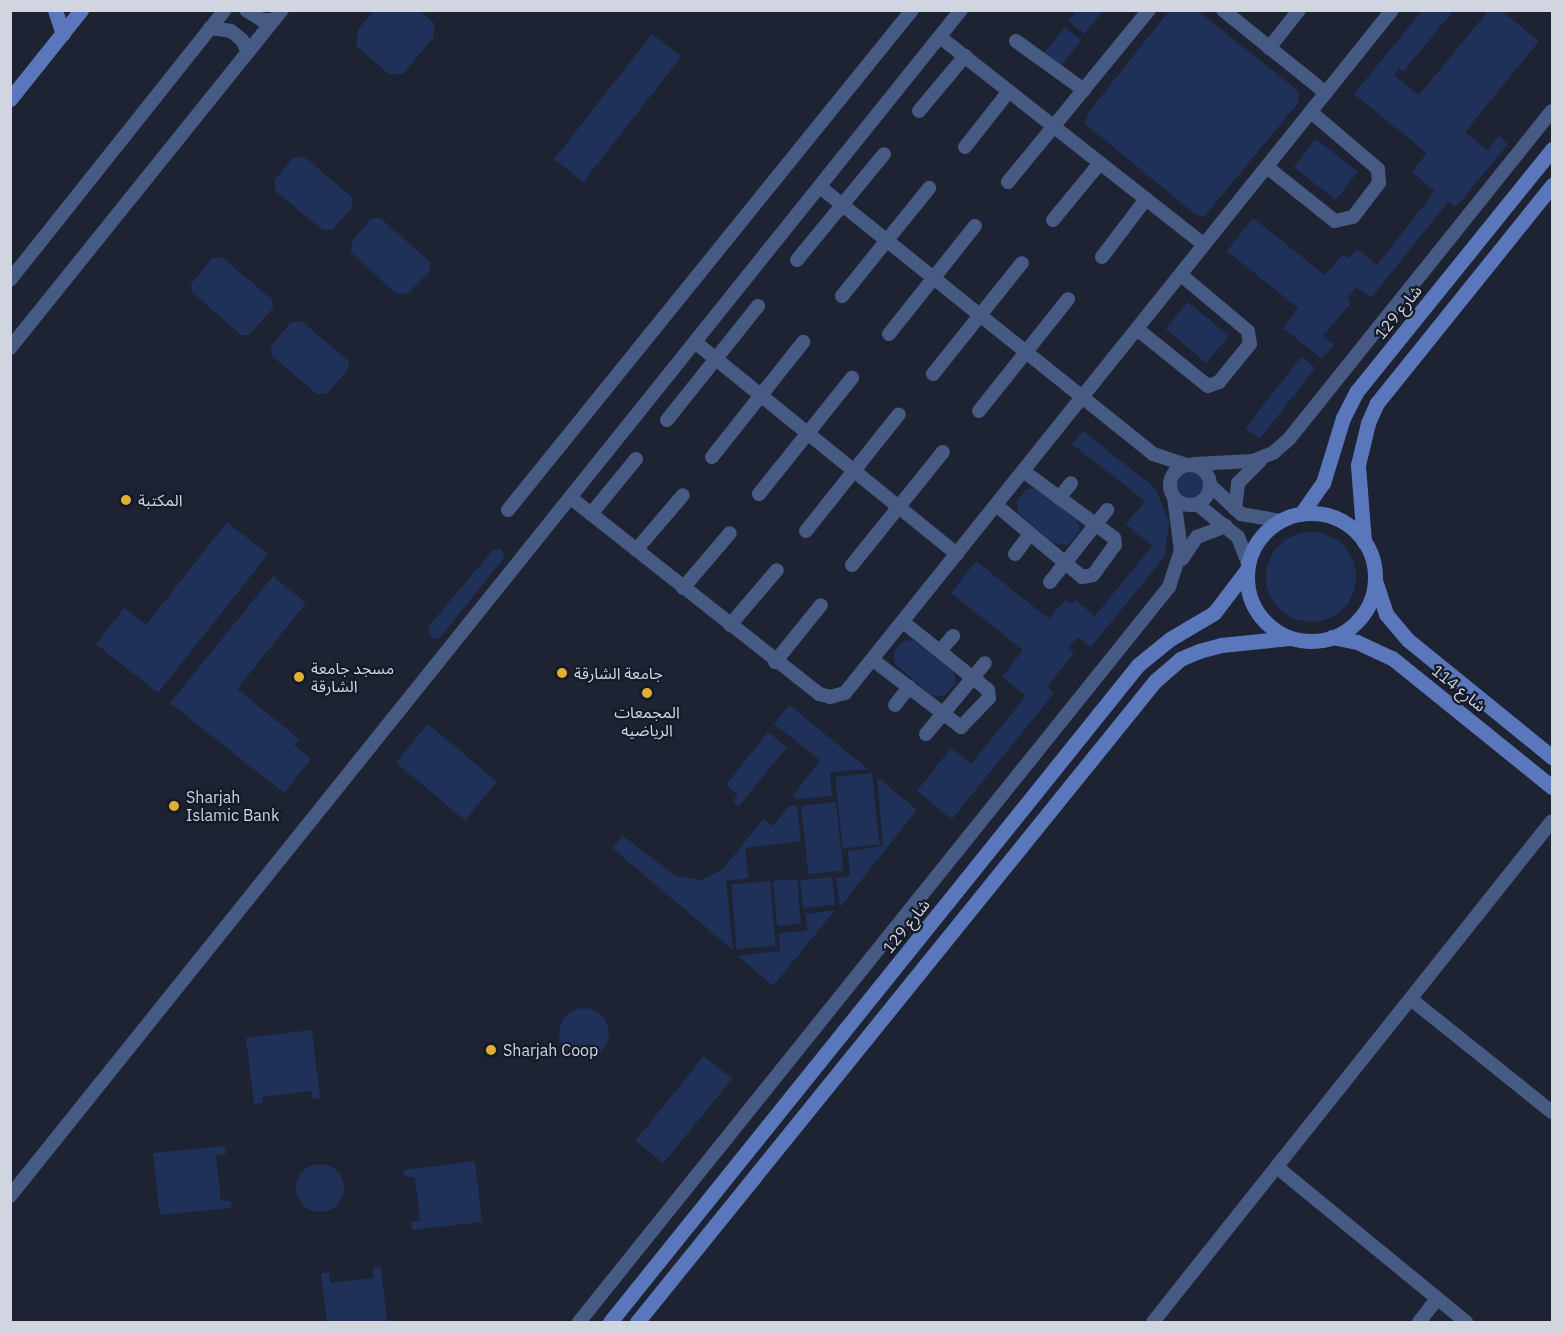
<!DOCTYPE html>
<meta charset="utf-8">
<style>
body{margin:0}
#map{position:relative;width:1563px;height:1333px;overflow:hidden;background:#1d2332;font-family:"IBM Plex Sans","Noto Sans Arabic",sans-serif}
div>[style]{position:absolute}
[style*='--x']{left:calc(var(--x)*1px);top:calc(var(--y)*1px);width:calc(var(--w)*1px);rotate:calc(var(--a)*1deg)}
.green>*{inset:0;background:#203159;transform-origin:0 0}
.round{border-radius:50%}
.street>*{height:14px;margin:-7px;padding:0 7px;transform-origin:7px;border-radius:7px;background:#475a84}
.street>.ring{margin:-7px;padding:0;box-sizing:content-box;background:none;border:14px solid #475a84;border-radius:50%}
.secondary>*{height:15px;margin:-7.5px;padding:0 7.5px;transform-origin:7.5px;border-radius:7.5px;background:#5a77bc}
.secondary>.ring{margin:-7.5px;padding:0;box-sizing:content-box;background:none;border:15px solid #5a77bc;border-radius:50%}
.dots>*{width:16px;height:16px;translate:-50% -50%;box-sizing:border-box;border:3px solid #141a28;border-radius:50%}
span{translate:-50% -50%;white-space:nowrap;text-align:center;line-height:1.15;-webkit-text-stroke:4.5px #141a28;paint-order:stroke}
.street-label{font-size:16px;color:#d0d5df}
.poi-label{font-size:16px;color:#d0d5df}
.left{translate:0 -50%;text-align:left}
.frame{position:absolute;inset:0;border:12px solid #d0d5df;pointer-events:none}
</style>
<div id="map">
<div class="green">
<div style="clip-path:polygon(374px 10px,420px 11px,435px 24px,433px 38px,403px 74px,389px 74px,356px 46px,358px 30px)"></div>
<div style="clip-path:polygon(1077px 11px,1077px 10px,1103px 11px,1084px 34px,1068px 21px)"></div>
<div style="clip-path:polygon(1169px 11px,1198px 11px,1296px 89px,1299px 96px,1298px 103px,1204px 217px,1195px 214px,1085px 124px,1088px 113px)"></div>
<div style="clip-path:polygon(1422px 11px,1453px 11px,1403px 72px,1399px 68px,1394px 75px,1419px 95px,1488px 11px,1501px 11px,1539px 41px,1465px 132px,1487px 150px,1499px 136px,1508px 144px,1456px 207px,1448px 202px,1371px 298px,1356px 287px,1347px 299px,1351px 303px,1323px 336px,1334px 345px,1322px 359px,1283px 328px,1298px 308px,1227px 251px,1253px 218px,1325px 275px,1343px 254px,1349px 258px,1357px 249px,1377px 265px,1435px 191px,1412px 172px,1427px 153px,1354px 94px)"></div>
<div style="left:1065px;top:27px;width:21px;height:33px;rotate:39deg"></div>
<div style="left:652px;top:34px;width:37px;height:159px;rotate:38deg"></div>
<div style="left:1316px;top:139px;width:53px;height:36px;rotate:38deg"></div>
<div style="clip-path:polygon(303px 156px,353px 198px,352px 208px,332px 230px,323px 230px,275px 191px,275px 179px,293px 158px)"></div>
<div style="clip-path:polygon(379px 217px,431px 263px,429px 272px,407px 294px,395px 293px,351px 252px,352px 241px,371px 219px)"></div>
<div style="clip-path:polygon(221px 257px,272px 299px,273px 308px,249px 335px,241px 335px,192px 292px,191px 284px,212px 258px)"></div>
<div style="left:1188px;top:302px;width:53px;height:35px;rotate:40deg"></div>
<div style="clip-path:polygon(301px 321px,349px 361px,348px 369px,327px 394px,317px 394px,272px 356px,271px 346px,291px 322px)"></div>
<div style="left:1301px;top:357px;width:18px;height:90px;rotate:38deg"></div>
<div style="clip-path:polygon(1083px 431px,1155px 488px,1169px 521px,1165px 556px,1091px 647px,1078px 637px,1068px 648px,1074px 653px,1047px 687px,1054px 693px,952px 819px,917px 791px,951px 748px,971px 764px,1026px 696px,1002px 677px,1023px 650px,951px 593px,976px 561px,1049px 619px,1065px 600px,1071px 604px,1075px 600px,1095px 616px,1152px 546px,1126px 524px,1145px 501px,1072px 444px)"></div>
<div class="round" style="left:1176px;top:469px;width:30px;height:30px"></div>
<div style="clip-path:polygon(1037px 488px,1077px 520px,1080px 531px,1068px 545px,1055px 544px,1018px 513px,1017px 501px,1026px 489px)"></div>
<div style="clip-path:polygon(227px 522px,268px 554px,158px 693px,96px 644px,124px 608px,146px 625px)"></div>
<div class="round" style="left:1266px;top:532px;width:90px;height:90px"></div>
<div style="clip-path:polygon(502px 549px,504px 558px,440px 638px,432px 639px,428px 627px,493px 550px)"></div>
<div style="clip-path:polygon(273px 576px,306px 603px,237px 689px,299px 739px,294px 745px,311px 759px,284px 793px,170px 703px)"></div>
<div style="clip-path:polygon(913px 640px,953px 671px,956px 683px,944px 696px,931px 695px,895px 664px,894px 652px,903px 641px)"></div>
<div style="clip-path:polygon(789px 705px,868px 769px,830px 772px,832px 796px,799px 799px,793px 796px,820px 760px,774px 724px)"></div>
<div style="left:428px;top:724px;width:90px;height:50px;rotate:40deg"></div>
<div style="clip-path:polygon(768px 732px,787px 747px,739px 806px,733px 801px,738px 794px,726px 785px)"></div>
<div style="left:872px;top:773px;width:72px;height:37px;rotate:84deg"></div>
<div style="clip-path:polygon(877px 777px,917px 810px,840px 907px,836px 878px,850px 876px,848px 851px,883px 846px)"></div>
<div style="left:836px;top:802px;width:69px;height:35px;rotate:84deg"></div>
<div style="clip-path:polygon(789px 806px,797px 806px,801px 841px,745px 848px,748px 878px,726px 881px,733px 950px,612px 848px,623px 836px,676px 876px,702px 880px,723px 869px,763px 819px,773px 826px)"></div>
<div style="left:832px;top:877px;width:28px;height:32px;rotate:84deg"></div>
<div style="left:797px;top:879px;width:45px;height:24px;rotate:85deg"></div>
<div style="left:770px;top:881px;width:65px;height:39px;rotate:85deg"></div>
<div style="clip-path:polygon(835px 910px,773px 986px,738px 956px,780px 951px,779px 933px,807px 931px,806px 914px)"></div>
<div class="round" style="left:559px;top:1008px;width:50px;height:50px"></div>
<div style="clip-path:polygon(312px 1030px,320px 1098px,313px 1099px,312px 1091px,262px 1097px,263px 1103px,254px 1104px,246px 1038px)"></div>
<div style="left:704px;top:1056px;width:36px;height:109px;rotate:39deg"></div>
<div style="clip-path:polygon(225px 1146px,226px 1154px,216px 1155px,221px 1201px,231px 1201px,232px 1208px,160px 1215px,153px 1153px)"></div>
<div style="clip-path:polygon(475px 1161px,482px 1222px,412px 1230px,411px 1222px,420px 1221px,415px 1177px,405px 1177px,404px 1170px)"></div>
<div class="round" style="left:296px;top:1164px;width:48px;height:48px"></div>
<div style="clip-path:polygon(381px 1267px,387px 1322px,327px 1322px,321px 1273px,329px 1273px,330px 1283px,373px 1278px,373px 1268px)"></div>
</div>
<div class="street">
<div style="--x:246;--y:10;--w:19;--a:32"></div>
<div style="--x:262;--y:20;--w:12;--a:0"></div>
<div style="--x:1223;--y:10;--w:132;--a:38.9"></div>
<div style="--x:210;--y:28;--w:21;--a:8"></div>
<div style="--x:231;--y:31;--w:14;--a:39"></div>
<div style="--x:242;--y:40;--w:14;--a:65"></div>
<div style="--x:940;--y:37;--w:336;--a:38.2"></div>
<div style="--x:1016;--y:41;--w:84;--a:35.8"></div>
<div style="--x:1269;--y:48;--w:48;--a:-51.7"></div>
<div style="--x:919;--y:111;--w:72;--a:-50.1"></div>
<div style="--x:965;--y:147;--w:71;--a:-51.8"></div>
<div style="--x:1267;--y:167;--w:87;--a:38.5"></div>
<div style="--x:1335;--y:221;--w:18;--a:-13"></div>
<div style="--x:1353;--y:217;--w:43;--a:-52.6"></div>
<div style="--x:1379;--y:183;--w:14;--a:-94"></div>
<div style="--x:1378;--y:169;--w:88;--a:-139.6"></div>
<div style="--x:1008;--y:182;--w:222;--a:-50.7"></div>
<div style="--x:820;--y:187;--w:427;--a:38.7"></div>
<div style="--x:1153;--y:454;--w:35;--a:18"></div>
<div style="--x:1053;--y:220;--w:74;--a:-50.5"></div>
<div style="--x:1102;--y:257;--w:73;--a:-52.8"></div>
<div style="--x:797;--y:260;--w:137;--a:-50.6"></div>
<div style="--x:10;--y:280;--w:345;--a:-51.5"></div>
<div style="--x:842;--y:296;--w:139;--a:-51.1"></div>
<div style="--x:1137;--y:329;--w:91;--a:38.8"></div>
<div style="--x:1208;--y:386;--w:12;--a:-20"></div>
<div style="--x:1219;--y:382;--w:49;--a:-50.8"></div>
<div style="--x:1250;--y:344;--w:13;--a:-99"></div>
<div style="--x:1248;--y:331;--w:87;--a:-140.1"></div>
<div style="--x:889;--y:334;--w:138;--a:-51.5"></div>
<div style="--x:695;--y:342;--w:337;--a:39"></div>
<div style="--x:10;--y:348;--w:434;--a:-51.2"></div>
<div style="--x:933;--y:374;--w:142;--a:-51.3"></div>
<div style="--x:979;--y:411;--w:143;--a:-51.5"></div>
<div style="--x:667;--y:420;--w:146;--a:-51.4"></div>
<div style="--x:712;--y:457;--w:147;--a:-51.6"></div>
<div style="--x:1193;--y:464;--w:60;--a:-2.9"></div>
<div style="--x:1253;--y:461;--w:22;--a:-22"></div>
<div style="--x:1273;--y:453;--w:21;--a:-41"></div>
<div style="--x:1289;--y:439;--w:420;--a:-51.3"></div>
<div class="ring" style="left:1170px;top:465px;width:26px;height:26px"></div>
<div style="--x:1211;--y:486;--w:41;--a:43"></div>
<div style="--x:1241;--y:514;--w:40;--a:10"></div>
<div style="--x:759;--y:494;--w:149;--a:-51.3"></div>
<div style="--x:571;--y:498;--w:316;--a:38.3"></div>
<div style="--x:819;--y:694;--w:11;--a:15"></div>
<div style="--x:830;--y:697;--w:16;--a:-15"></div>
<div style="--x:845;--y:693;--w:875;--a:-51.31"></div>
<div style="--x:1059;--y:498;--w:19;--a:-51"></div>
<div style="--x:1197;--y:504;--w:53;--a:38.8"></div>
<div style="--x:1238;--y:537;--w:28;--a:69"></div>
<div style="--x:996;--y:505;--w:112;--a:39.9"></div>
<div style="--x:1082;--y:577;--w:11;--a:-10"></div>
<div style="--x:1093;--y:575;--w:37;--a:-54"></div>
<div style="--x:1115;--y:545;--w:7;--a:-98"></div>
<div style="--x:1114;--y:538;--w:113;--a:-143.6"></div>
<div style="--x:1235;--y:509;--w:26;--a:-83"></div>
<div style="--x:1238;--y:483;--w:31;--a:-45"></div>
<div style="--x:508;--y:510;--w:643;--a:-51.06"></div>
<div style="--x:591;--y:514;--w:71;--a:-50.7"></div>
<div style="--x:806;--y:531;--w:149;--a:-51.5"></div>
<div style="--x:636;--y:550;--w:72;--a:-49.5"></div>
<div style="--x:1015;--y:554;--w:25;--a:-53"></div>
<div style="--x:1182;--y:559;--w:27;--a:-56"></div>
<div style="--x:1197;--y:537;--w:31;--a:-21"></div>
<div style="--x:852;--y:565;--w:145;--a:-51.2"></div>
<div style="--x:1050;--y:582;--w:92;--a:-51.6"></div>
<div style="--x:683;--y:588;--w:72;--a:-49.5"></div>
<div style="--x:730;--y:625;--w:72;--a:-49.5"></div>
<div style="--x:940;--y:651;--w:20;--a:-49"></div>
<div style="--x:873;--y:660;--w:111;--a:37.3"></div>
<div style="--x:961;--y:727;--w:40;--a:-46"></div>
<div style="--x:989;--y:698;--w:8;--a:-97"></div>
<div style="--x:988;--y:690;--w:109;--a:-141.3"></div>
<div style="--x:775;--y:662;--w:73;--a:-51.1"></div>
<div style="--x:895;--y:705;--w:23;--a:-52"></div>
<div style="--x:926;--y:734;--w:92;--a:-50.3"></div>
<div style="--x:1412;--y:1000;--w:179;--a:38.7"></div>
<div style="--x:1278;--y:1168;--w:243;--a:39.3"></div>
<div style="--x:10;--y:1196;--w:1520;--a:-51.28"></div>
<div style="--x:579;--y:1322;--w:943;--a:-51.25"></div>
<div style="--x:1169;--y:587;--w:38;--a:-72"></div>
<div style="--x:1181;--y:551;--w:54;--a:-97.4"></div>
<div style="--x:1153;--y:1322;--w:640;--a:-51.47"></div>
<div style="--x:1419;--y:1322;--w:29;--a:-52"></div>
</div>
<div class="secondary">
<div style="--x:55;--y:10;--w:25;--a:72"></div>
<div style="--x:10;--y:99;--w:114;--a:-51.4"></div>
<div class="ring" style="left:1247px;top:513px;width:113px;height:113px"></div>
<div style="--x:1301;--y:514;--w:38;--a:-55"></div>
<div style="--x:1323;--y:483;--w:68;--a:-72.9"></div>
<div style="--x:1343;--y:418;--w:30;--a:-63"></div>
<div style="--x:1357;--y:391;--w:311;--a:-51.1"></div>
<div style="--x:1364;--y:542;--w:77;--a:-94.5"></div>
<div style="--x:1358;--y:465;--w:43;--a:-76.6"></div>
<div style="--x:1368;--y:423;--w:22;--a:-66"></div>
<div style="--x:1377;--y:403;--w:280;--a:-51.2"></div>
<div style="--x:1376;--y:583;--w:33;--a:72"></div>
<div style="--x:1386;--y:614;--w:34;--a:50"></div>
<div style="--x:1408;--y:640;--w:186;--a:39.1"></div>
<div style="--x:1332;--y:637;--w:25;--a:11"></div>
<div style="--x:1357;--y:642;--w:38;--a:25"></div>
<div style="--x:1392;--y:658;--w:206;--a:38.9"></div>
<div style="--x:610;--y:1322;--w:843;--a:-51.21"></div>
<div style="--x:1138;--y:665;--w:41;--a:-39.1"></div>
<div style="--x:1170;--y:639;--w:51;--a:-30.6"></div>
<div style="--x:1214;--y:613;--w:53;--a:-52.7"></div>
<div style="--x:637;--y:1322;--w:824;--a:-51.06"></div>
<div style="--x:1155;--y:681;--w:33;--a:-41"></div>
<div style="--x:1180;--y:659;--w:21;--a:-23"></div>
<div style="--x:1199;--y:651;--w:23;--a:-15"></div>
<div style="--x:1221;--y:645;--w:69;--a:-5.8"></div>
</div>
<div class="dots">
<div style="left:126px;top:500px;background:#e1af34"></div>
<div style="left:562px;top:673px;background:#e1af34"></div>
<div style="left:299px;top:677px;background:#e1af34"></div>
<div style="left:647px;top:693px;background:#e1af34"></div>
<div style="left:174px;top:806px;background:#e1af34"></div>
<div style="left:491px;top:1050px;background:#e1af34"></div>
</div>
<div class="street-label">
<span style="left:1398px;top:312px;rotate:-51deg">شارع 129</span>
<span style="left:1459px;top:688px;rotate:39deg">شارع 114</span>
<span style="left:906px;top:926px;rotate:-51deg">شارع 129</span>
</div>
<div class="poi-label">
<span class="left" style="left:138px;top:500px">المكتبة</span>
<span class="left" style="left:311px;top:677px">مسجد جامعة<br>الشارقة</span>
<span class="left" style="left:574px;top:673px">جامعة الشارقة</span>
<span style="left:647px;top:721px">المجمعات<br>الرياضيه</span>
<span class="left" style="left:186px;top:806px">Sharjah<br>Islamic Bank</span>
<span class="left" style="left:503px;top:1050px">Sharjah Coop</span>
</div>
<div class="frame"></div>
</div>
